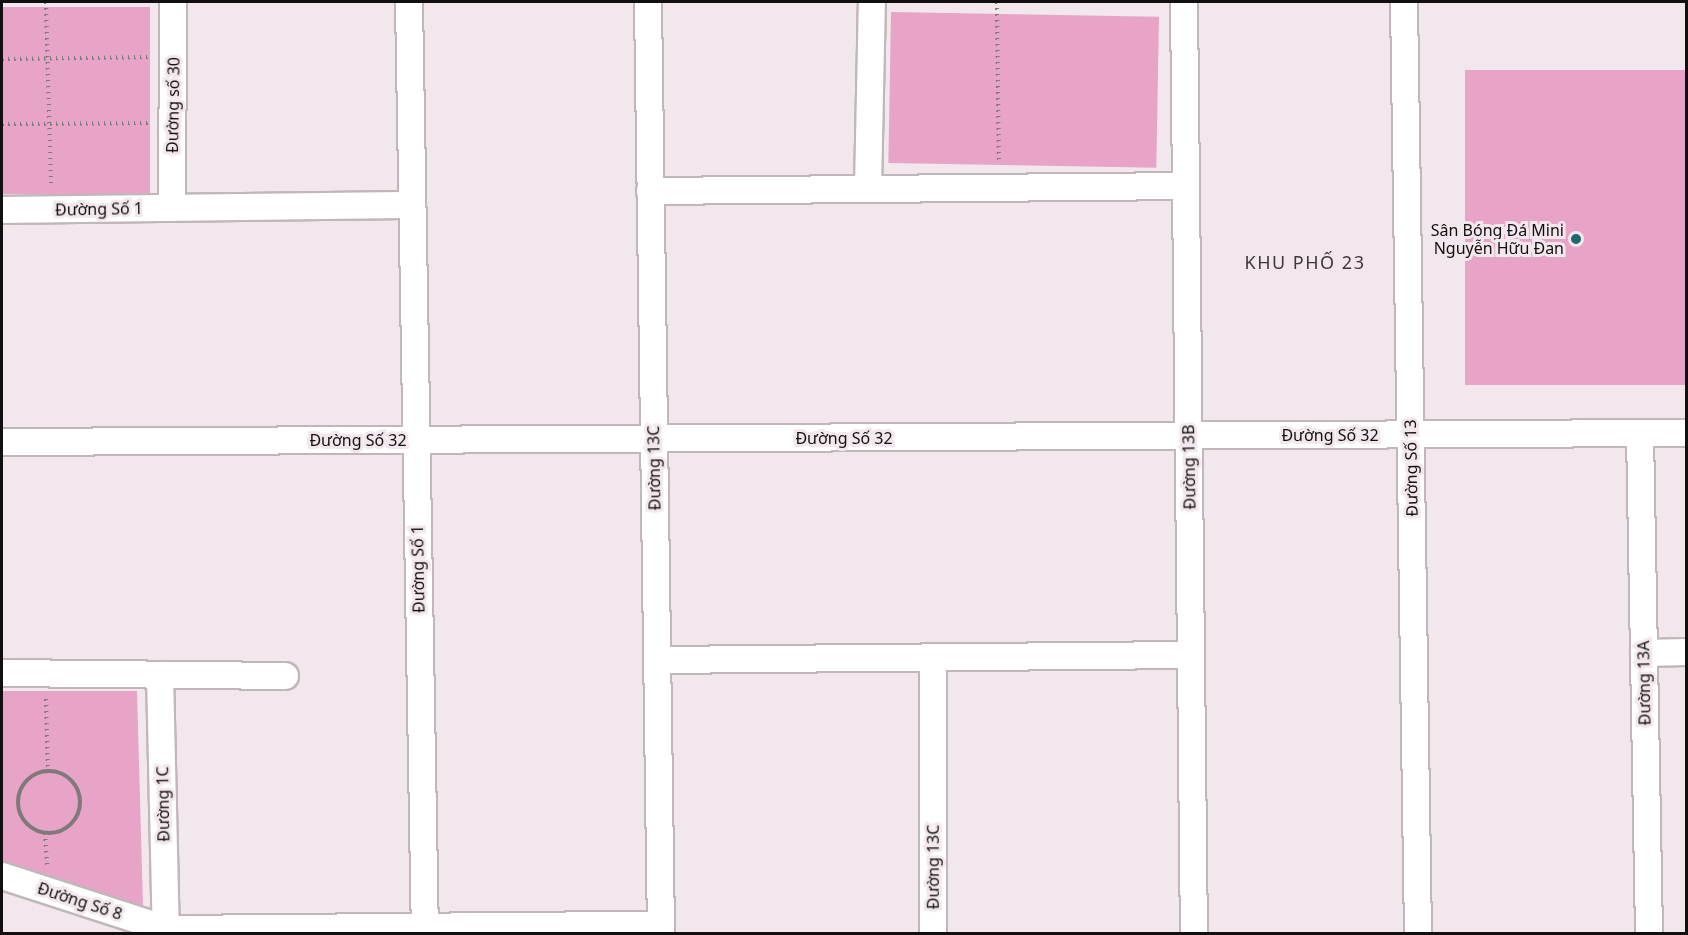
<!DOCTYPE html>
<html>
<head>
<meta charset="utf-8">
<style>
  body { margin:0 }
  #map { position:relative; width:1688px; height:935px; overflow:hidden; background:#f2e7ec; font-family:"Noto Sans",sans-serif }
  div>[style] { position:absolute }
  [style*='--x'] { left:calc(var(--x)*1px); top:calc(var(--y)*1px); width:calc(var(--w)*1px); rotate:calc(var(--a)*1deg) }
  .green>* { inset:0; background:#e7a4c6; transform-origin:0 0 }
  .path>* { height:4px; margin-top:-2px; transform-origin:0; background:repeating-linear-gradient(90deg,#7f797b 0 1.5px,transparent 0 6px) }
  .path>.ring { margin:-2px; padding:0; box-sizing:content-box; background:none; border:4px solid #7f797b; border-radius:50% }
  .roads { filter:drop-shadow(2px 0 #c1b7bb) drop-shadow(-2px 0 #c1b7bb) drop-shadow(0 2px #c1b7bb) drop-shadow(0 -2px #c1b7bb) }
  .minor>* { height:26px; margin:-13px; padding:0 13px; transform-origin:13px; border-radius:13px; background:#fff }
  .dots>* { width:16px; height:16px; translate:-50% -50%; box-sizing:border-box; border:3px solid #f2e7ec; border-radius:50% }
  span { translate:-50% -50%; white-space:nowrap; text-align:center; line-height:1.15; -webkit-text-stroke:6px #f2e7ec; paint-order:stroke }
  .street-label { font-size:16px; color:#120f10 }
  .poi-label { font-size:16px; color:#120f10 }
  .right { translate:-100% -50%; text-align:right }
  .neighbourhood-label { font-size:18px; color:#3f373b; letter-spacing:1.5px }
  .frame { position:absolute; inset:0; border:3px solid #120f10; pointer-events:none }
</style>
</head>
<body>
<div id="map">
  <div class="green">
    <i style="left:150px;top:7px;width:187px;height:148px;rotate:90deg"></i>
    <i style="left:891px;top:12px;width:268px;height:151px;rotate:1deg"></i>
    <i style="left:1686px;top:70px;width:315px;height:221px;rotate:90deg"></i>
    <i style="clip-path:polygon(2px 691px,137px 691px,143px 907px,2px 861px)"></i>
  </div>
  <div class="path">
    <i style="--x:46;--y:2;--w:183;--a:88.4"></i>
    <i style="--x:997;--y:2;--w:161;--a:89.3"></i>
    <i style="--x:2;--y:59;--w:146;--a:-0.8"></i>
    <i style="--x:2;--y:124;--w:146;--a:-0.4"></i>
    <i style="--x:46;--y:699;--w:71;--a:88.4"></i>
    <i class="ring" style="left:18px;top:771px;width:58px;height:58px"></i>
    <i style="--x:45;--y:833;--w:32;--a:86"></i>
  </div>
  <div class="roads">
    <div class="minor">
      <i style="--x:409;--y:2;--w:932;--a:89.02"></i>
      <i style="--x:648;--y:2;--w:932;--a:89.2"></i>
      <i style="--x:1184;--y:2;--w:932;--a:89.39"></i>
      <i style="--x:1404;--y:2;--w:932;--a:89.14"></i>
      <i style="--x:868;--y:188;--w:186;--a:-88.8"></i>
      <i style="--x:650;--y:191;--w:536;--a:-0.53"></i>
      <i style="--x:172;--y:208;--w:206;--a:-89.7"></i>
      <i style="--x:2;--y:210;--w:410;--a:-0.7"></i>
      <i style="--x:1640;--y:433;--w:501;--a:88.97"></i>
      <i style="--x:2;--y:442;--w:1684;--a:-0.31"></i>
      <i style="--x:1644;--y:653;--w:42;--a:-1.4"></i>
      <i style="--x:658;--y:660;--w:533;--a:-0.54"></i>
      <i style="--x:2;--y:673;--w:283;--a:0.6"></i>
      <i style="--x:160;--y:675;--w:259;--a:88.7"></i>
      <i style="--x:2;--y:876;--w:172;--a:17.9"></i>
      <i style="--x:166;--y:929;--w:495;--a:-0.5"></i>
      <i style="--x:933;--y:934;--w:277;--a:-90"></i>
    </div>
  </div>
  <div class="dots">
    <i style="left:1576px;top:239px;background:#1c696b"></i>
  </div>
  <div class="street-label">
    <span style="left:173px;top:105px;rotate:-89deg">Đường số 30</span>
    <span style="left:99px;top:209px;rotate:-1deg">Đường Số 1</span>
    <span style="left:1330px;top:435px">Đường Số 32</span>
    <span style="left:844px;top:438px">Đường Số 32</span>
    <span style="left:358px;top:440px">Đường Số 32</span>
    <span style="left:1189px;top:467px;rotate:-91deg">Đường 13B</span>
    <span style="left:654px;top:468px;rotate:-91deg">Đường 13C</span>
    <span style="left:1411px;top:468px;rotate:-91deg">Đường Số 13</span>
    <span style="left:418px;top:569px;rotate:-91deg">Đường Số 1</span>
    <span style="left:1644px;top:683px;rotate:-91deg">Đường 13A</span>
    <span style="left:163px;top:804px;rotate:-91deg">Đường 1C</span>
    <span style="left:933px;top:867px;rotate:-90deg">Đường 13C</span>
    <span style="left:80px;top:901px;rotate:18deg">Đường Số 8</span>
  </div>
  <div class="poi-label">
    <span class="right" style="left:1564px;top:239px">Sân Bóng Đá Mini<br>Nguyễn Hữu Đan</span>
  </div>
  <div class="neighbourhood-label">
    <span style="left:1305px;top:262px">KHU PHỐ 23</span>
  </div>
  <div class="frame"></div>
</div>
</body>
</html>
